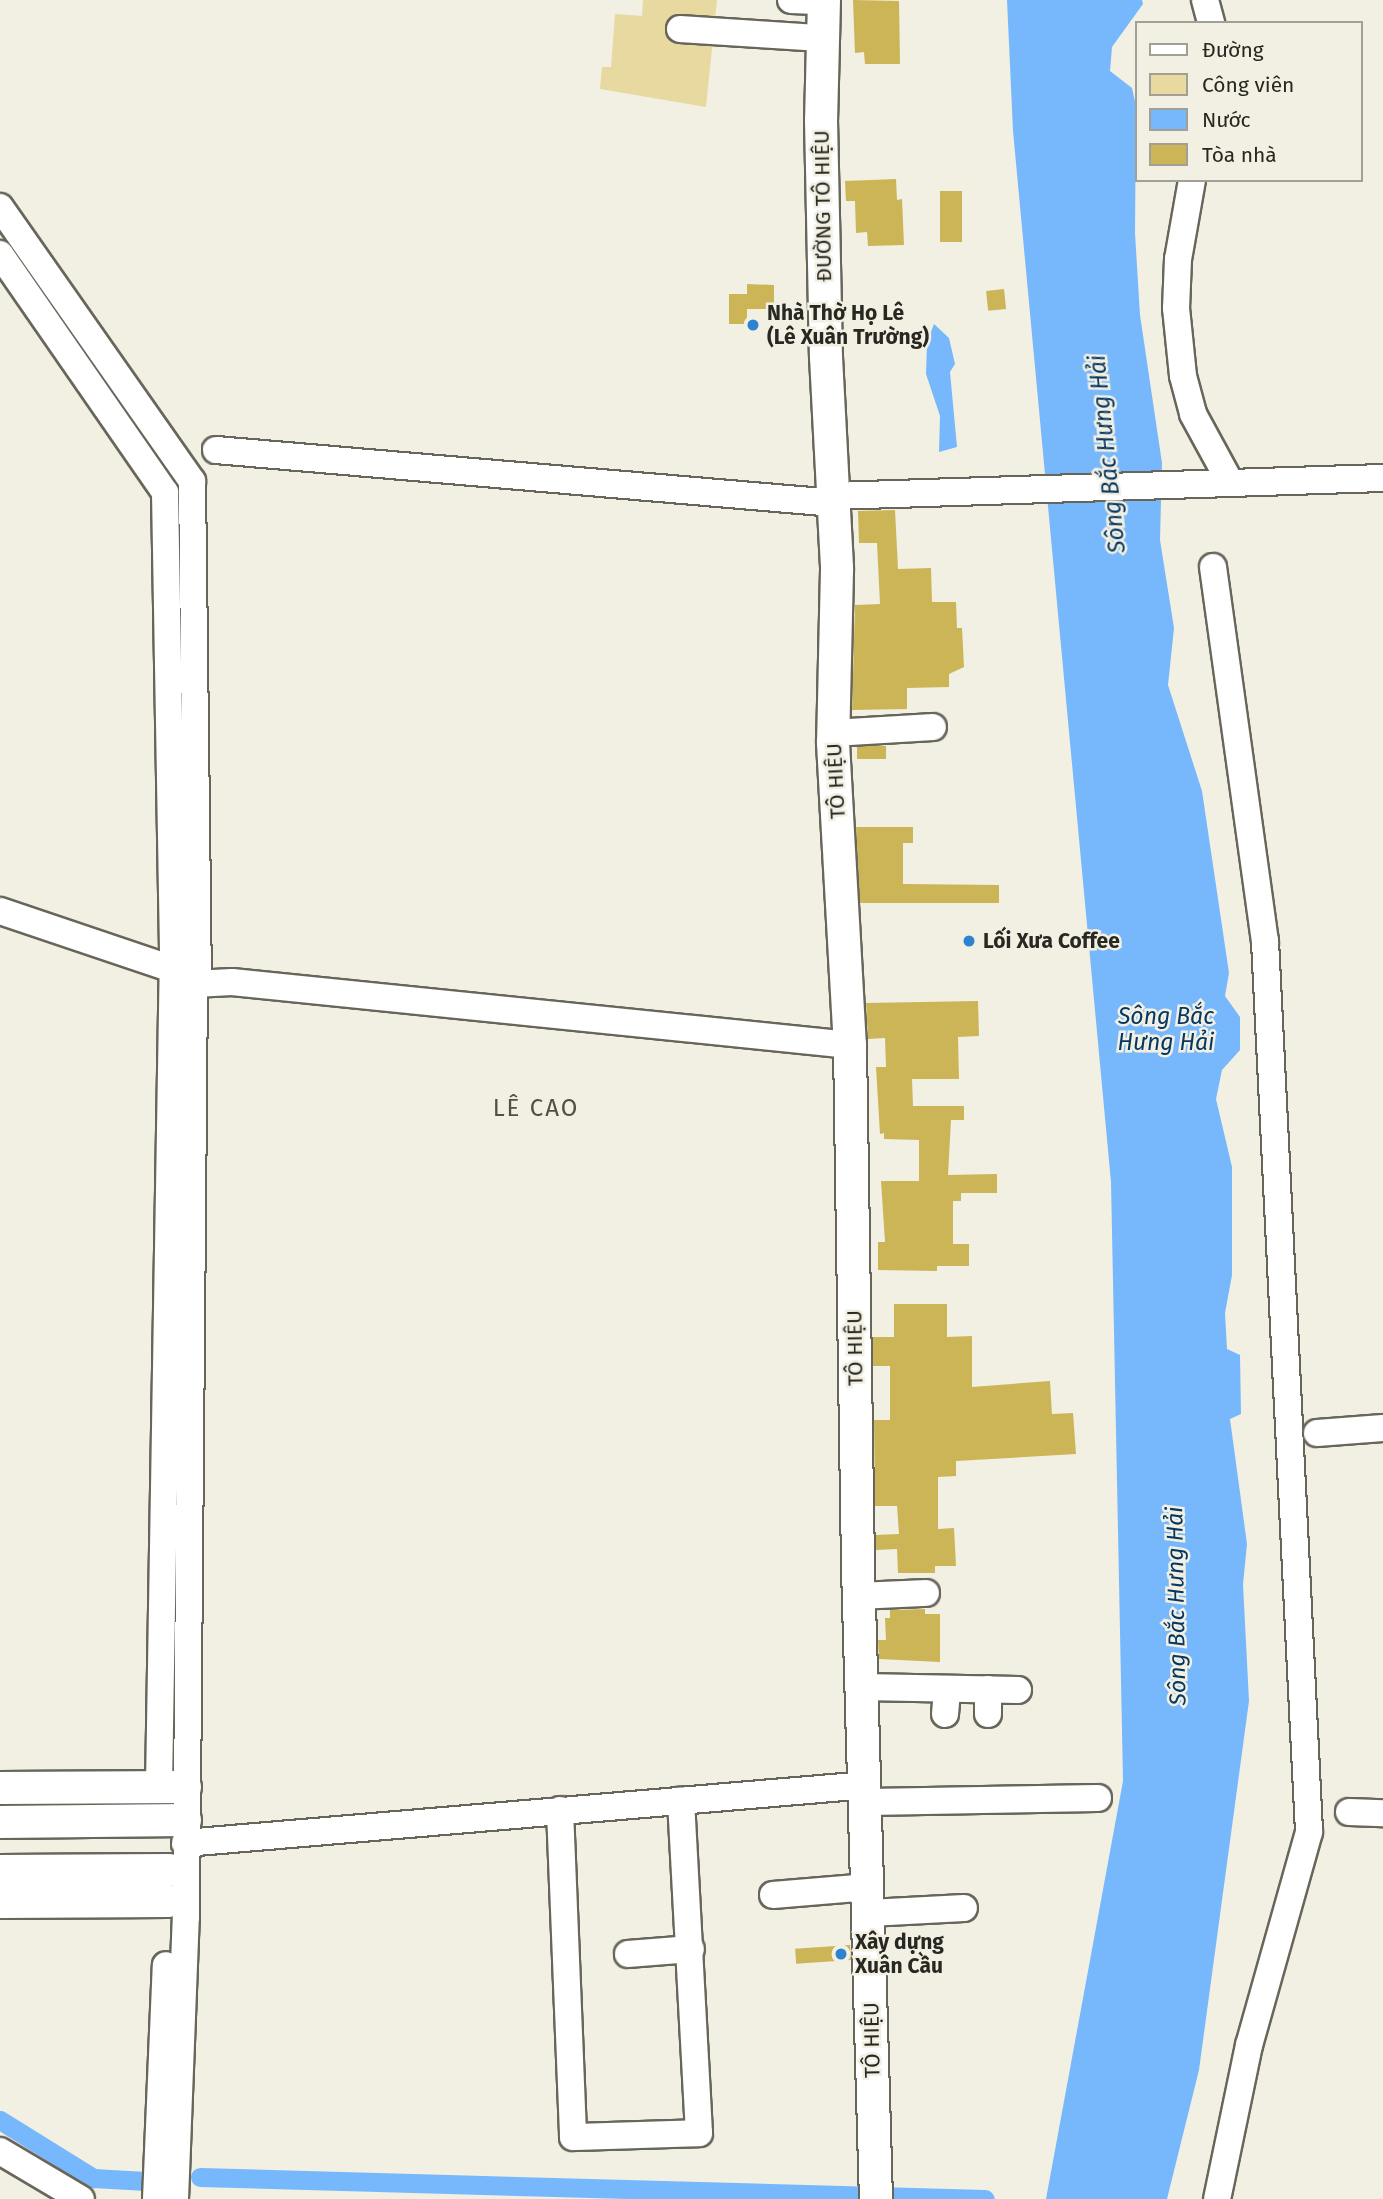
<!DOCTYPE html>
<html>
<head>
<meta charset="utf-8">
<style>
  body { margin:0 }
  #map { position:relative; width:1383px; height:2199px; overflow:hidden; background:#f2efe3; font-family:"Fira Sans",sans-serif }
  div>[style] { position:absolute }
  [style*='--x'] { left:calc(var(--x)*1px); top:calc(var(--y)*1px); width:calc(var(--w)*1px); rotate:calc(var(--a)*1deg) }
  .green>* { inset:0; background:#e7d9a0 }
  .water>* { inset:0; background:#77b8fc }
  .canal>* { height:19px; margin:-9.5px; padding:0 9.5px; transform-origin:9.5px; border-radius:9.5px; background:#77b8fc }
  .building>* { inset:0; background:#ccb556; transform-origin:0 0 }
  .roads { filter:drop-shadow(2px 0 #68665a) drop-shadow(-2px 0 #68665a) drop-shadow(0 2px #68665a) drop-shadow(0 -2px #68665a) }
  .minor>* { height:26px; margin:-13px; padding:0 13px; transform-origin:13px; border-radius:13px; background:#fff }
  .major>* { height:32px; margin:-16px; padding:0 16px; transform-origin:16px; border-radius:16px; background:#fff }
  .dots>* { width:19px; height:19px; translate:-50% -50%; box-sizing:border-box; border:4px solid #f2efe3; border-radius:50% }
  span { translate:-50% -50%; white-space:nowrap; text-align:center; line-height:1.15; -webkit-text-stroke:5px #f2efe3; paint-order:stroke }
  .street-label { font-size:21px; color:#282722 }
  .poi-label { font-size:21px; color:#282722; font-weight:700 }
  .left { translate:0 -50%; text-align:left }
  .water-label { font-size:23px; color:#063761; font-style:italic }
  .quarter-label { font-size:24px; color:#525045; letter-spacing:2px }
  .legend { position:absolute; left:1135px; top:21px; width:228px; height:161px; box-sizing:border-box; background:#f2efe3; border:2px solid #a19f96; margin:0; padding:9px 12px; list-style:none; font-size:21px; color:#282722 }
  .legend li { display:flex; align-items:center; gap:14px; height:35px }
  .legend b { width:35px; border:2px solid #a19f96 }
</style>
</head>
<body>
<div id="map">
  <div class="green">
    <i style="clip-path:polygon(643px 0,717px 0,706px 107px,600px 89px,602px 67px,611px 67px,615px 14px,642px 16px)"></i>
  </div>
  <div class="water">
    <i style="clip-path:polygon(1007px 0,1142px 0,1143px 4px,1112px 47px,1110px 71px,1132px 88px,1136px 106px,1135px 233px,1140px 315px,1162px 463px,1160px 540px,1174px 628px,1168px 685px,1202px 791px,1229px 973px,1225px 996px,1240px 1017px,1240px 1050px,1222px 1070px,1216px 1099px,1232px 1167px,1232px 1275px,1225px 1313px,1227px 1349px,1240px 1355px,1241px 1414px,1230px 1419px,1247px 1544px,1243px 1584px,1249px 1701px,1199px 2070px,1167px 2199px,1046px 2199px,1123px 1781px,1111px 1182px,1013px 131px)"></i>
    <i style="clip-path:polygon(934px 324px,949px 338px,955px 364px,950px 372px,957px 447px,939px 452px,940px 416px,926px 374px,927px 343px)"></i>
  </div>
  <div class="canal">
    <i style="--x:0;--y:2120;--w:110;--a:31.9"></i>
    <i style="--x:93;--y:2178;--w:53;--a:3.2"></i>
    <i style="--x:200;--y:2177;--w:785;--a:1.61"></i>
  </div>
  <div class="building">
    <i style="clip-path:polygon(853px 0,899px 1px,900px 64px,865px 64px,864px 52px,855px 53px)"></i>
    <i style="clip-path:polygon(896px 179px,897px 200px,902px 199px,904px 245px,868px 246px,867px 232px,856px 233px,855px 201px,846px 201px,845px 181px)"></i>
    <i style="left:940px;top:191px;width:22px;height:51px"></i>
    <i style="clip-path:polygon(747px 284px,774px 285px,774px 309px,747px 309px,747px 324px,729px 324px,729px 294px,747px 294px)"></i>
    <i style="left:1004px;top:289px;width:20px;height:18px;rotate:84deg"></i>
    <i style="clip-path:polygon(895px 510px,898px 569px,931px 568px,932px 602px,956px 602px,957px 628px,962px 628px,964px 667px,949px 674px,949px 687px,907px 688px,907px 709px,852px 710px,855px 605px,880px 604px,877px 543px,859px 543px,858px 511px)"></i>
    <i style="left:886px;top:746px;width:13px;height:29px;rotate:90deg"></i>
    <i style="clip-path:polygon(856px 827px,913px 827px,913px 843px,903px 843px,903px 884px,999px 885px,999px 903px,860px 903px)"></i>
    <i style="clip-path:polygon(978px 1001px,979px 1036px,958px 1037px,959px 1079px,912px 1079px,913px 1106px,964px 1106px,964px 1120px,951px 1120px,948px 1175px,997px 1174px,997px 1193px,961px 1193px,961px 1201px,953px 1201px,953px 1244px,969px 1244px,969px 1266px,937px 1266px,937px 1271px,878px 1270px,878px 1242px,885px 1242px,881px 1181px,919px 1181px,919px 1140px,884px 1139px,884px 1133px,880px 1134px,876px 1067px,886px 1067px,885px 1038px,868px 1039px,866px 1003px)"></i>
    <i style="clip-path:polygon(894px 1304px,947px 1304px,947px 1337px,972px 1336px,972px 1387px,1050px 1381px,1052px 1414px,1073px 1413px,1076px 1454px,956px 1461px,956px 1476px,938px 1477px,938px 1529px,954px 1528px,956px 1566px,935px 1566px,935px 1573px,898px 1573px,897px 1549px,876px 1550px,876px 1535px,899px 1534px,897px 1506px,875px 1506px,874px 1420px,890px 1420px,890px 1366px,873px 1366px,873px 1337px,894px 1337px)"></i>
    <i style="clip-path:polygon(925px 1609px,925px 1614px,940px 1614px,940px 1662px,879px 1659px,878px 1640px,886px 1640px,885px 1618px,890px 1618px,890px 1610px)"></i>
    <i style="left:850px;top:1945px;width:15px;height:55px;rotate:86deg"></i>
  </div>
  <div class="roads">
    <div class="minor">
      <i style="--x:791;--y:0;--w:33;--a:2"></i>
      <i style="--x:1205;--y:0;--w:24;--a:75"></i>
      <i style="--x:680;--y:29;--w:141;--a:3.7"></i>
      <i style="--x:1192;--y:180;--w:80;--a:100"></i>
      <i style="--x:1178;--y:259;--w:49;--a:92.3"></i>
      <i style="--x:1176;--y:308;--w:68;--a:84.1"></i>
      <i style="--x:1183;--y:376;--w:39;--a:75"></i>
      <i style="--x:1193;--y:414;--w:75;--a:61.4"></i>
      <i style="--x:0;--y:207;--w:335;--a:55"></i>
      <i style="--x:192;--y:481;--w:502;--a:89.32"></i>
      <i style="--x:0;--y:254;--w:290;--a:55.3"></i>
      <i style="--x:165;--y:492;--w:459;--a:89"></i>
      <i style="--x:173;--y:951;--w:836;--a:90.96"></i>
      <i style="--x:216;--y:450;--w:620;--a:4.9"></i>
      <i style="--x:834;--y:496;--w:549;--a:-1.88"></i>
      <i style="--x:1213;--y:567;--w:378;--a:82.1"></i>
      <i style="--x:1265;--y:941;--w:892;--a:87.17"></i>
      <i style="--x:1309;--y:1832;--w:221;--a:105.7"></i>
      <i style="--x:1249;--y:2045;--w:157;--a:101.7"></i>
      <i style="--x:833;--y:733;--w:100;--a:-3.4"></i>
      <i style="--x:0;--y:911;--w:182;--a:18.6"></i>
      <i style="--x:1317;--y:1433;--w:66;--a:-4.3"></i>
      <i style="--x:859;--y:1596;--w:67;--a:-2.6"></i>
      <i style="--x:863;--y:1687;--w:155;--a:1.1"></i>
      <i style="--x:945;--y:1714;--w:25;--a:-85"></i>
      <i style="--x:988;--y:1714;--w:25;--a:-90"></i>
      <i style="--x:867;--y:1802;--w:231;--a:-1"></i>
      <i style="--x:560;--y:1810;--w:327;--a:87.7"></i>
      <i style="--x:573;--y:2137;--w:126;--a:-1.8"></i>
      <i style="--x:699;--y:2133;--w:333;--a:-93.1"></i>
      <i style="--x:1349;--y:1812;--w:34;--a:2"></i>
      <i style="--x:185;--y:1843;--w:684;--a:-4.86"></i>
      <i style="--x:773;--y:1895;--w:96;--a:-4.8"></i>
      <i style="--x:869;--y:1913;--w:95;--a:-3"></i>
      <i style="--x:628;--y:1954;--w:63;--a:-4.5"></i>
      <i style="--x:0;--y:2151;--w:94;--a:30.7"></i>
      <i style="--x:156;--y:2199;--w:234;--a:-87.6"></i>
      <i style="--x:175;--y:2199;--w:282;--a:-87.8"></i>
      <i style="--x:186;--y:1917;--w:933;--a:-89.51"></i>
      <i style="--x:194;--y:984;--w:38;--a:-3"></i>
      <i style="--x:232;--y:982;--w:621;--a:5.82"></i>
    </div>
    <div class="major">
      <i style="--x:824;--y:0;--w:120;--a:91.4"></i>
      <i style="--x:821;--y:120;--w:237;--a:88.8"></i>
      <i style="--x:826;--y:357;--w:213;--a:87"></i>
      <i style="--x:837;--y:570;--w:173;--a:91.3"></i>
      <i style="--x:833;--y:743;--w:302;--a:86.8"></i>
      <i style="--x:850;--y:1045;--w:523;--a:89.12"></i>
      <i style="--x:858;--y:1568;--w:631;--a:88.37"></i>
      <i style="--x:0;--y:1788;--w:185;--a:-0.3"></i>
      <i style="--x:0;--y:1822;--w:185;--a:-0.6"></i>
      <i style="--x:0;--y:1871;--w:169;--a:-0.3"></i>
      <i style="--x:0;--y:1902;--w:168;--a:-0.3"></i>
    </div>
  </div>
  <div class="dots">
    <i style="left:753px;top:325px;background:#2e83d1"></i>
    <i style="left:969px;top:941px;background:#2e83d1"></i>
    <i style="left:841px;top:1954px;background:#2e83d1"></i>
  </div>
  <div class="street-label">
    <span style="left:823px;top:206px;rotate:-91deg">ĐƯỜNG TÔ HIỆU</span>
    <span style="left:836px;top:781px;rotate:-93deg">TÔ HIỆU</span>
    <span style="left:855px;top:1348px;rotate:-91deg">TÔ HIỆU</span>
    <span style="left:872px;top:2040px;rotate:-91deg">TÔ HIỆU</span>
  </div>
  <div class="poi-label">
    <span class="left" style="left:767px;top:325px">Nhà Thờ Họ Lê<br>(Lê Xuân Trường)</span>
    <span class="left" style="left:983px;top:941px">Lối Xưa Coffee</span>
    <span class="left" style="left:855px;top:1954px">Xây dựng<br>Xuân Cầu</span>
  </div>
  <div class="water-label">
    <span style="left:1107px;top:454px;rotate:-96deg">Sông Bắc Hưng Hải</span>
    <span style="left:1166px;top:1029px">Sông Bắc<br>Hưng Hải</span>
    <span style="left:1176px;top:1606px;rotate:-91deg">Sông Bắc Hưng Hải</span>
  </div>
  <div class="quarter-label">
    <span style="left:536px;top:1109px">LÊ CAO</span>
  </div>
  <ul class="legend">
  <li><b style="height:9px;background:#fff"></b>Đường</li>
  <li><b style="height:19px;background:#e7d9a0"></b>Công viên</li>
  <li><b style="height:19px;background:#77b8fc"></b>Nước</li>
  <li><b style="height:19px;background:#ccb556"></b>Tòa nhà</li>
  </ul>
</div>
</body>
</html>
